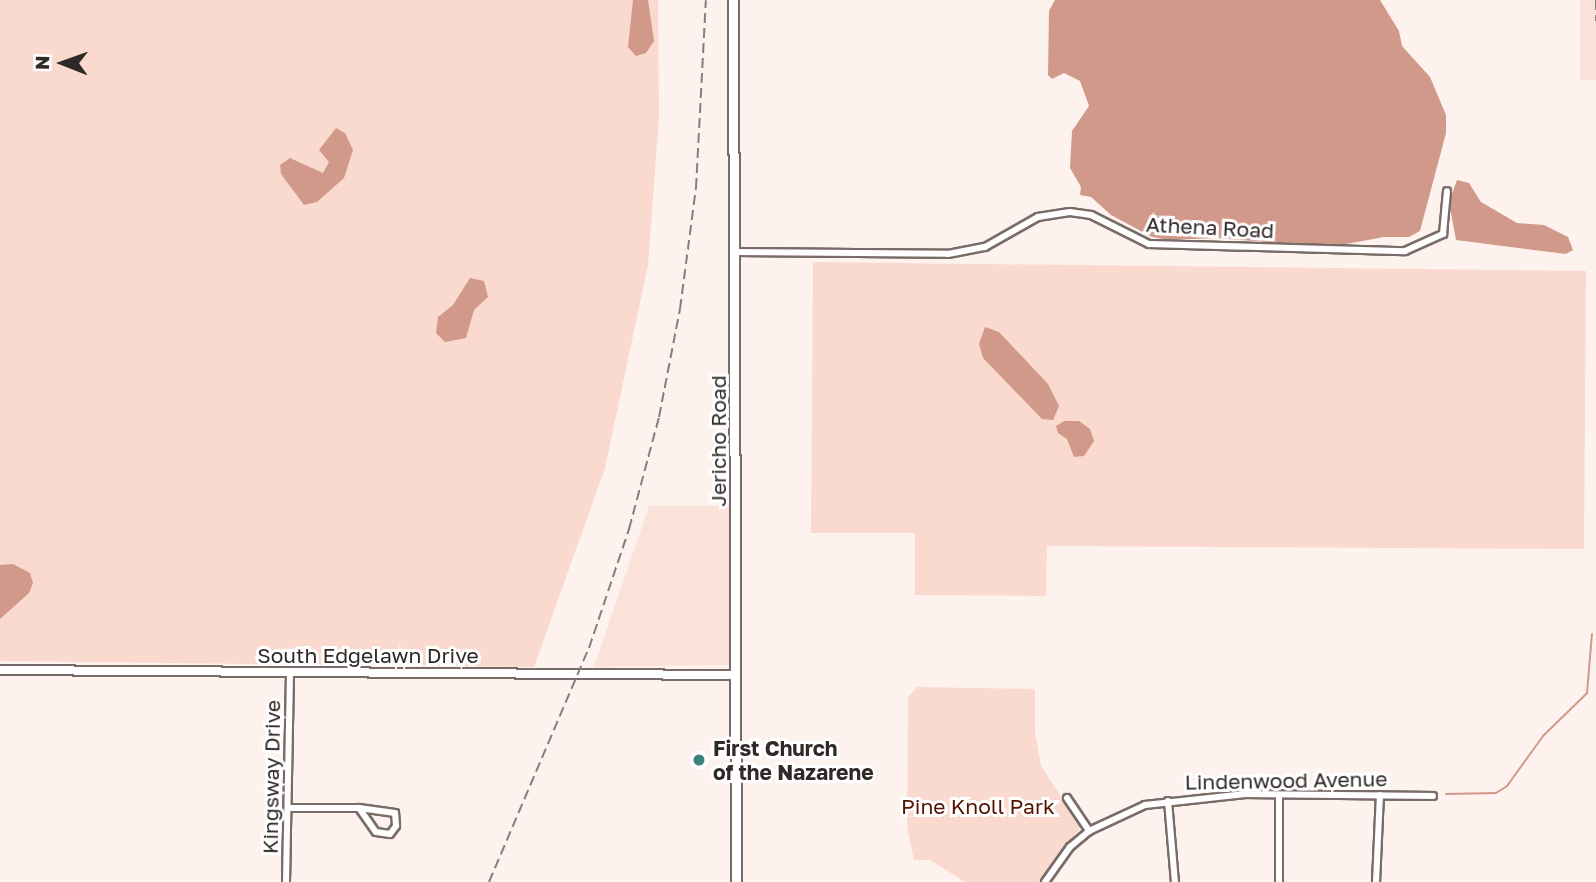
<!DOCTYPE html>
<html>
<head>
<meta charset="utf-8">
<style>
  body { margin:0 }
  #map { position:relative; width:1596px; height:882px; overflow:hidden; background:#fef2ee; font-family:"Golos Text",sans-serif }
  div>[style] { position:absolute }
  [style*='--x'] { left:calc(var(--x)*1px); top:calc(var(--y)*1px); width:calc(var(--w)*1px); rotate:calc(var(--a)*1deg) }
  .built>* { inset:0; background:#fae2db; transform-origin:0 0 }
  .green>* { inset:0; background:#fad9cf }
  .water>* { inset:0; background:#d19989 }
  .stream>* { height:2px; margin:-1px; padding:0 1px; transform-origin:1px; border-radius:1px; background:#d19989 }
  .roads { filter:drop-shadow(2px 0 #796c68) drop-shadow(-2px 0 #796c68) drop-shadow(0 2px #796c68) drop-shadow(0 -2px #796c68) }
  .minor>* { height:6px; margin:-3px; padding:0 3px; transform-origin:3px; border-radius:3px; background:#fff }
  .tertiary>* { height:8px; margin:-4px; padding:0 4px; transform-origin:4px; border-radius:4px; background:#fff }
  .secondary>* { height:9px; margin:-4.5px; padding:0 4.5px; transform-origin:4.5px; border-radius:4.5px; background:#fff }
  .rail>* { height:2px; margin-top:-1px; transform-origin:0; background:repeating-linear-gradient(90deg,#867e7b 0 10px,transparent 0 15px) }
  .dots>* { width:19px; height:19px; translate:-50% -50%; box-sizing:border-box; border:4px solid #fff; border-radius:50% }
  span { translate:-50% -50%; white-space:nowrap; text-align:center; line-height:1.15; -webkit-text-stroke:6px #fff; paint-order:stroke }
  .street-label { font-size:21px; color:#2f2927 }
  .poi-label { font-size:21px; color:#2f2927; font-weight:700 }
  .left { translate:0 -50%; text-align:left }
  .park-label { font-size:21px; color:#541200 }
  .north { position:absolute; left:28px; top:28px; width:70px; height:70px; -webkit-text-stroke:5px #fff; paint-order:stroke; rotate:271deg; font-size:19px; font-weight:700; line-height:28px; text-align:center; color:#2f2927 }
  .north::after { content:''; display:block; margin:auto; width:24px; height:32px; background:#2f2927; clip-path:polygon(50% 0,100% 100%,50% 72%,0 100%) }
</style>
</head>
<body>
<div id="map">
  <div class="built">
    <i style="left:1580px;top:0;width:16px;height:80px"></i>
    <i style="clip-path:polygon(649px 506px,731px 506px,729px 665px,594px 667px)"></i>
  </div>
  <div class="green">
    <i style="clip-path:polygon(0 0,658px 0,659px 117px,648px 265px,605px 468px,534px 667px,0 661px)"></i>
    <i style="clip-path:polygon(813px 262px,1586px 271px,1584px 549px,1047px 546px,1046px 596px,915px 595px,915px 533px,811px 533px)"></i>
    <i style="clip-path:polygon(917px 687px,1035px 689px,1035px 732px,1041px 766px,1081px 827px,1039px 882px,965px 882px,930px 860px,914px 860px,907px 827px,908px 697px)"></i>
  </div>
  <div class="water">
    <i style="clip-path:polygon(633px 0,648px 0,654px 41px,646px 53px,636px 56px,628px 47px)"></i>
    <i style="clip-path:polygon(1055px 0,1380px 0,1399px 31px,1402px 46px,1430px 77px,1446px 115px,1446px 133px,1420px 231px,1409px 237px,1384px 237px,1330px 247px,1216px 238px,1169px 240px,1152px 237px,1111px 215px,1091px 197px,1080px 195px,1081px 187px,1070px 168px,1072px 131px,1089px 106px,1080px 81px,1064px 73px,1052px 79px,1048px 75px,1049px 11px)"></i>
    <i style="clip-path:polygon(336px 128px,345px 133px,353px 150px,344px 178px,317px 202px,304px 205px,281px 174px,280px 165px,290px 158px,323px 173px,329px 162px,319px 150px)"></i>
    <i style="clip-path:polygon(1457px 180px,1469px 183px,1481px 202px,1517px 223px,1544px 225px,1568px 237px,1573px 250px,1566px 254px,1456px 240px,1449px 202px)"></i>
    <i style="clip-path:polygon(470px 278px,484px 281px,488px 297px,474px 310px,466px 338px,445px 342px,436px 333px,438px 317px,453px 305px)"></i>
    <i style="clip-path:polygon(985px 327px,999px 332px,1048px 384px,1059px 406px,1053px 420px,1042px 419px,983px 358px,979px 344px)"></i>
    <i style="clip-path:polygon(1064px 421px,1079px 421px,1090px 429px,1094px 441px,1084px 456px,1074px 457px,1067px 439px,1058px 433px,1056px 426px)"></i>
    <i style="clip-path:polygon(13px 564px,30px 573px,33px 583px,29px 593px,0 619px,0 565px)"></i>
  </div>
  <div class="stream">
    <i style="--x:1446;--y:794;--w:50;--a:-1.1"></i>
    <i style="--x:1496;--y:793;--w:13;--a:-32"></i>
    <i style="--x:1507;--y:786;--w:62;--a:-54.2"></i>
    <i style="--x:1543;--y:736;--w:62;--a:-44.3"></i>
    <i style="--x:1587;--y:693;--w:59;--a:-85.2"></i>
  </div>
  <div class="roads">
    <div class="minor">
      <i style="--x:735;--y:252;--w:213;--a:0.5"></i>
      <i style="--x:948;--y:254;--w:38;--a:-11"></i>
      <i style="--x:985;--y:247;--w:61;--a:-29.5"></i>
      <i style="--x:1038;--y:217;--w:32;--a:-9"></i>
      <i style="--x:1070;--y:212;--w:21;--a:8"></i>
      <i style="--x:1091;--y:215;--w:65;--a:26.6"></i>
      <i style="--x:1149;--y:244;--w:256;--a:1.6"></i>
      <i style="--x:1405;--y:251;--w:42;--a:-24.1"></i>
      <i style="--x:1443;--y:234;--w:43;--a:-84.7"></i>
      <i style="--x:1279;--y:795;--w:87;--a:90"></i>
      <i style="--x:1067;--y:798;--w:40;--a:56"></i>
      <i style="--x:1168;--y:801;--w:81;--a:85.1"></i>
      <i style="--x:288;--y:808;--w:71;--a:0"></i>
      <i style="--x:359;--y:808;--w:29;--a:55"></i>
      <i style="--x:376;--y:832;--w:14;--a:8"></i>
      <i style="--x:390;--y:834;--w:10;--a:-53"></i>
      <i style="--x:396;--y:826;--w:13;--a:-94"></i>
      <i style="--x:395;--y:813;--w:36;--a:-172"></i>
      <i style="--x:286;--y:882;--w:210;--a:-88.9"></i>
      <i style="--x:1045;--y:882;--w:43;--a:-54.5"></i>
      <i style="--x:1070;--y:847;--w:25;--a:-40"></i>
      <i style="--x:1089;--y:831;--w:62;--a:-24.9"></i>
      <i style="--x:1145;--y:805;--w:101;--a:-6.3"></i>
      <i style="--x:1245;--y:794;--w:188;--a:0.6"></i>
      <i style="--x:1376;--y:882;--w:87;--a:-87.4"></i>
    </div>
    <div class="tertiary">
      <i style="--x:0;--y:670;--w:735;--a:0.39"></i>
    </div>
    <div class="secondary">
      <i style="--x:733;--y:0;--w:882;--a:89.81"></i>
    </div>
  </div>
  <div class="rail">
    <i style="--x:1596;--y:0;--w:21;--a:90"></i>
    <i style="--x:489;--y:882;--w:254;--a:-66.9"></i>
    <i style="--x:589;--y:648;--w:126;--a:-71.4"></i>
    <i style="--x:629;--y:529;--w:116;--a:-75"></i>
    <i style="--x:659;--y:417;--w:110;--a:-79"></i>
    <i style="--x:680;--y:309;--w:122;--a:-82.5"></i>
    <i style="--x:696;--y:188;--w:188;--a:-87"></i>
  </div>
  <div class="dots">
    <i style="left:699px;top:760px;background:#3c837c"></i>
  </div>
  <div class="street-label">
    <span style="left:1210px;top:227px;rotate:3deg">Athena Road</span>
    <span style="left:718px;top:441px;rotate:-90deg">Jericho Road</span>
    <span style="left:368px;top:655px">South Edgelawn Drive</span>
    <span style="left:271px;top:777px;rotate:-89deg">Kingsway Drive</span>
    <span style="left:1286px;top:780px;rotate:-1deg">Lindenwood Avenue</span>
  </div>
  <div class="poi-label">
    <span class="left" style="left:713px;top:760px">First Church<br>of the Nazarene</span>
  </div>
  <div class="park-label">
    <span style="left:978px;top:806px">Pine Knoll Park</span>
  </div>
  <div class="north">N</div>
</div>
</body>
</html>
